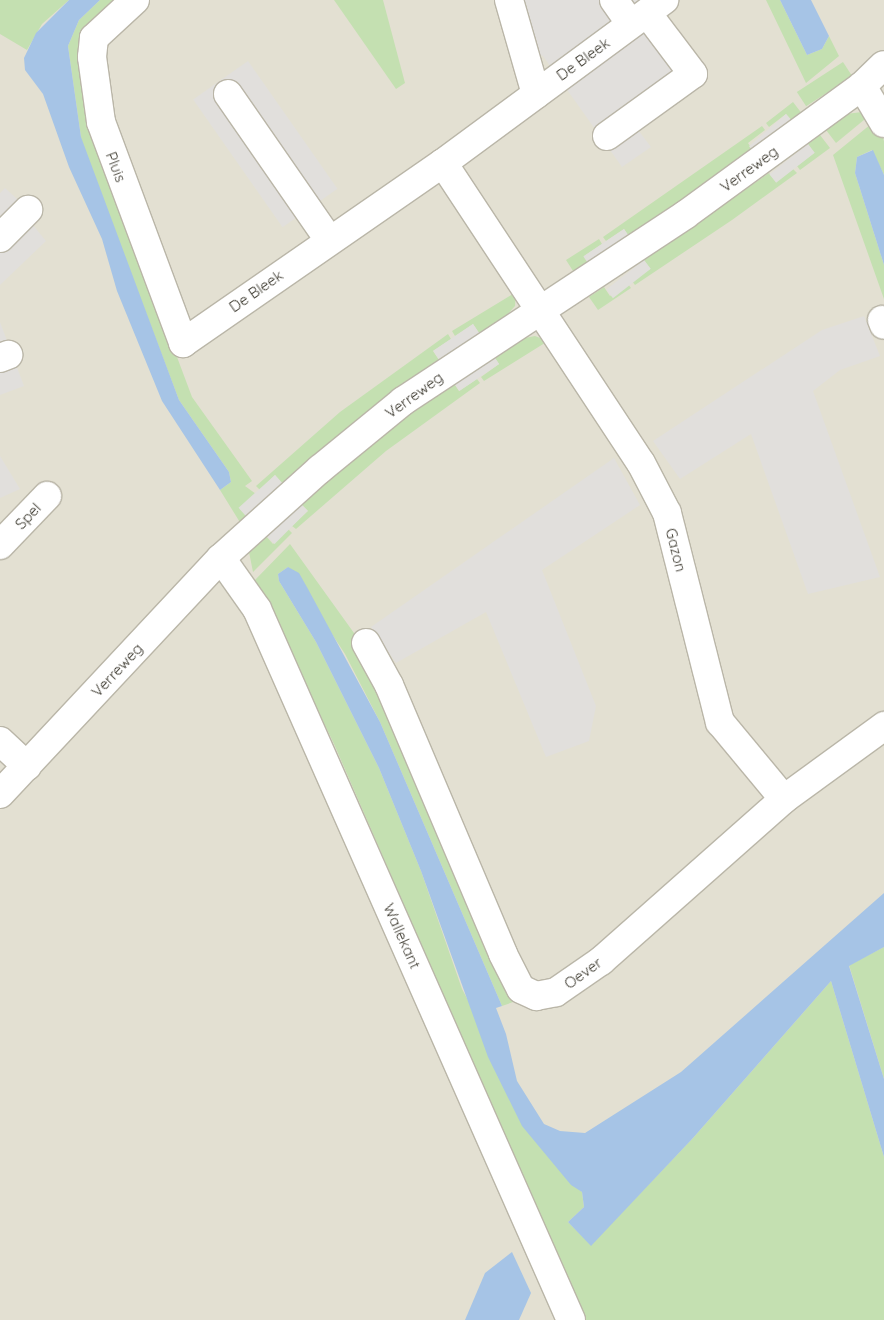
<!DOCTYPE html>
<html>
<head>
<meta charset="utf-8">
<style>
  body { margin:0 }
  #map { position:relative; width:884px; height:1320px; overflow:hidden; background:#efede4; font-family:Quicksand,sans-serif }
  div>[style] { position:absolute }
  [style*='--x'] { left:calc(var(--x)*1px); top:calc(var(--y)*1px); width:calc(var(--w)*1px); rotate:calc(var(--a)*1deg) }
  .residential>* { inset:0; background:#e3e0d2 }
  .green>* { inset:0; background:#c4e0b1; transform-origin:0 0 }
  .parking>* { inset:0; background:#e1dfdc; transform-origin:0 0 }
  .water>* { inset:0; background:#a6c4e6 }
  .roads { filter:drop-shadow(1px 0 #bab6a8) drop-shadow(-1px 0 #bab6a8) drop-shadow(0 1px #bab6a8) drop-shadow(0 -1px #bab6a8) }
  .minor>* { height:28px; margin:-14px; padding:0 14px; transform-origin:14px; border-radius:14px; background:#fff }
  span { translate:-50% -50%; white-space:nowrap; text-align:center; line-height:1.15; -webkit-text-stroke:4.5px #fff; paint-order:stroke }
  .street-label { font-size:15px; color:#413e34 }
</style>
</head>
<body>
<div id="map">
  <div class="residential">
    <i style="clip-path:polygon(19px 0,884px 0,884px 1320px,0 1320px,0 17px)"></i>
  </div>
  <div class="green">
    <i style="clip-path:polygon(0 0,69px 0,42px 24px,27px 50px,0 34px)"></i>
    <i style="clip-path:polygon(100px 0,120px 0,93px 23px,93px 133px,192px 397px,252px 481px,245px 486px,256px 494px,240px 509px,247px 517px,241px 524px,220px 490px,231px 482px,229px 472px,179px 400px,82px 144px,68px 46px,79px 20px)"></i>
    <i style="clip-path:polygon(334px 0,383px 0,405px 83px,396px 89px)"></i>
    <i style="clip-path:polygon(766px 0,780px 0,807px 55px,822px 49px,829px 36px,839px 56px,806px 83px)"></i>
    <i style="left:843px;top:62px;width:17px;height:55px;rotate:57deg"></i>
    <i style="clip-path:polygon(793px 102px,803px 115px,793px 122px,786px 114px,769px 127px,766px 123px)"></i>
    <i style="clip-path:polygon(862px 112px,870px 115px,836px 143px,826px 130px,846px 114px)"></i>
    <i style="clip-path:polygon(876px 120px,884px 141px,884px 175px,872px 150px,857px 157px,855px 173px,884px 265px,884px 299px,833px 155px)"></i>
    <i style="clip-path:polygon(762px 126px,765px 130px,748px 143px,754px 152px,630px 238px,624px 229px,606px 241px,603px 237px)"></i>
    <i style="clip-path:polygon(820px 135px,830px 148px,800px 170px,797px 166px,814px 153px,808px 144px)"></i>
    <i style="clip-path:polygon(793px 169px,797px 173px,732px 220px,635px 285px,632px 281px,650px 269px,644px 260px,769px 173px,776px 182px)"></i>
    <i style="clip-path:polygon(599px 239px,602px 244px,584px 256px,590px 265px,575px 274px,566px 260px)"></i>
    <i style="clip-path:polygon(628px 284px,631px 288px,598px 310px,589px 297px,604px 287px,610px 296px)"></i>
    <i style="clip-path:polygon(516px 292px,515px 306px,504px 318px,479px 333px,473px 324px,455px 336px,452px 331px)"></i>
    <i style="clip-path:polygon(448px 334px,451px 339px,433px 351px,439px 360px,368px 411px,282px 483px,275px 475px,260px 490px,256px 486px,340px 412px)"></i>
    <i style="clip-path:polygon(535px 336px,548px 341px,484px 381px,481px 377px,499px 364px,493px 355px,520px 339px)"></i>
    <i style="clip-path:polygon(477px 379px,480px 383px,386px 451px,296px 529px,292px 526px,308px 511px,300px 503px,417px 407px,453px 382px,459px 391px)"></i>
    <i style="clip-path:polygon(288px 529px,292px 533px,253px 572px,249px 552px,266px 536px,273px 544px)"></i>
    <i style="clip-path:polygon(290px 544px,354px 633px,516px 1001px,502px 1006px,380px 722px,345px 654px,288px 567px,278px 574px,279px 581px,316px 642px,379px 768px,421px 871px,462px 989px,561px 1172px,582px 1192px,584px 1207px,568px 1222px,591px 1245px,693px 1138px,831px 981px,884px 1157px,884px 1320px,584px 1320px,334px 744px,255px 580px)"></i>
    <i style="clip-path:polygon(884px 947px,884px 1079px,849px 965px)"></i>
  </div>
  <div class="parking">
    <i style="clip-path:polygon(517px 0,647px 0,677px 68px,623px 110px,651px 147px,622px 167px,543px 56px,531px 51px)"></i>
    <i style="left:248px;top:61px;width:156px;height:67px;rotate:55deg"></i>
    <i style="left:786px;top:114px;width:11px;height:49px;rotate:49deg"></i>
    <i style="left:808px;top:144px;width:11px;height:49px;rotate:52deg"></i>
    <i style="clip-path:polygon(5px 188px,38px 218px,32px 224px,46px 241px,0 285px,0 193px)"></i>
    <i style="left:624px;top:229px;width:11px;height:49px;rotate:56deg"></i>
    <i style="left:644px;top:260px;width:11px;height:48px;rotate:52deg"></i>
    <i style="clip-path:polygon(864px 316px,880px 356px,840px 370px,813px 391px,880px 577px,808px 594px,751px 434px,680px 479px,653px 441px,822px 330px)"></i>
    <i style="clip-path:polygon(0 322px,24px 386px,0 395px)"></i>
    <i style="left:473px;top:324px;width:11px;height:48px;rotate:56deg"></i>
    <i style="left:493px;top:355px;width:11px;height:48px;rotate:56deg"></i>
    <i style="clip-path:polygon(0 456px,20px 489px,0 498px)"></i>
    <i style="clip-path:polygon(614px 458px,640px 505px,542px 570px,596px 706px,589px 741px,546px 757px,486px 612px,396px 663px,371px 627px)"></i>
    <i style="left:275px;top:475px;width:12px;height:49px;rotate:48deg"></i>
    <i style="left:300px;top:503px;width:11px;height:47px;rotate:45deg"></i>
  </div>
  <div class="water">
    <i style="clip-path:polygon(69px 0,100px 0,79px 20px,68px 46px,81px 137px,179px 400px,229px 472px,231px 482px,220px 490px,162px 401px,117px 291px,102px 239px,69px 167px,43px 94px,25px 70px,24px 58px,36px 33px)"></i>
    <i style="clip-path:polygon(780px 0,811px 0,829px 36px,822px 49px,807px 55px)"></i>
    <i style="clip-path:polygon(873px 150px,884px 175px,884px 265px,855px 173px,857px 157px)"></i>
    <i style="clip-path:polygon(288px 567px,299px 573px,308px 589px,380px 722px,502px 1006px,496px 1008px,506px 1034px,517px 1081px,544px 1124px,560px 1131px,585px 1133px,681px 1072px,884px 893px,884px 947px,849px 966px,884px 1079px,884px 1157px,831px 981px,693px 1138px,591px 1246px,568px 1222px,584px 1207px,582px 1192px,571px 1185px,522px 1126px,488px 1057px,421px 871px,379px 768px,316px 642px,279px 581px,278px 574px)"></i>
    <i style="clip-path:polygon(512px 1252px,531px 1293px,519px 1320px,465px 1320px,485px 1273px)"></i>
  </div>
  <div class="roads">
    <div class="minor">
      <i style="--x:135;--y:0;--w:56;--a:137.2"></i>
      <i style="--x:94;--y:38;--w:19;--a:96"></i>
      <i style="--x:92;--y:57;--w:66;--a:82.1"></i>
      <i style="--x:101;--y:122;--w:236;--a:69.6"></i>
      <i style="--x:183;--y:343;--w:316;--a:-34.7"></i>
      <i style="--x:443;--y:163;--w:275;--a:-36.4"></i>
      <i style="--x:509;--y:0;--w:98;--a:74"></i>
      <i style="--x:614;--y:0;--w:29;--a:55"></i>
      <i style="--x:862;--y:86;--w:43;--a:59.3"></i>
      <i style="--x:228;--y:94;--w:178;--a:55.3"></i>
      <i style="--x:607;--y:136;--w:106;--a:-35.8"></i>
      <i style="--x:693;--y:74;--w:76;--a:-127"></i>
      <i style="--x:443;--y:163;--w:359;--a:56.6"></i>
      <i style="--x:641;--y:463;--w:56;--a:62.5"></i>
      <i style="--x:667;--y:513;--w:216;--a:75.8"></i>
      <i style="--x:720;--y:722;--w:100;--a:50.3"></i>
      <i style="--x:0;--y:238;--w:40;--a:-45"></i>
      <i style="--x:882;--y:320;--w:5;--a:68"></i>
      <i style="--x:0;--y:358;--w:9;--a:-21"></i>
      <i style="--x:0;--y:545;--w:68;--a:-46.2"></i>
      <i style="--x:221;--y:558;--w:62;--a:54.8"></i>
      <i style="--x:257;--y:609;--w:777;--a:66.17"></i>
      <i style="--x:366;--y:643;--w:48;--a:61.3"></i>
      <i style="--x:389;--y:685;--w:292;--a:67"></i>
      <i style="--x:503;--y:954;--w:39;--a:63"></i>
      <i style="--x:521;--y:989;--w:17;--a:25"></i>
      <i style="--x:536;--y:996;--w:20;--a:-11"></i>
      <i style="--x:556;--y:992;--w:55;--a:-34.6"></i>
      <i style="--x:601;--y:961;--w:244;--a:-41.5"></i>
      <i style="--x:784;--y:799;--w:124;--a:-36.1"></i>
      <i style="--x:0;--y:741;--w:37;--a:43"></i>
      <i style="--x:0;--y:794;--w:323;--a:-46.9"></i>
      <i style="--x:221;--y:558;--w:133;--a:-42"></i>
      <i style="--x:320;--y:469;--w:107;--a:-39.3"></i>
      <i style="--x:403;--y:401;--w:338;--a:-33.4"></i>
      <i style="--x:685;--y:215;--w:219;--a:-36.1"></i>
      <i style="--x:862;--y:86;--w:30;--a:-44"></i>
    </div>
  </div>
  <div class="street-label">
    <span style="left:583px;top:59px;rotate:-36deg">De Bleek</span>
    <span style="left:116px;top:167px;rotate:69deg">Pluis</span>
    <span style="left:749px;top:169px;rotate:-36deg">Verreweg</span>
    <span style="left:256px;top:291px;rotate:-35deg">De Bleek</span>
    <span style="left:414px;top:395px;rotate:-36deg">Verreweg</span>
    <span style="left:28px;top:516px;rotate:-47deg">Spel</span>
    <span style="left:676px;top:550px;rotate:76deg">Gazon</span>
    <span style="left:117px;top:670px;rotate:-47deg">Verreweg</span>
    <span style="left:402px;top:936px;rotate:66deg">Wallekant</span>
    <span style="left:583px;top:973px;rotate:-36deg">Oever</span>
  </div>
</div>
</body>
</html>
